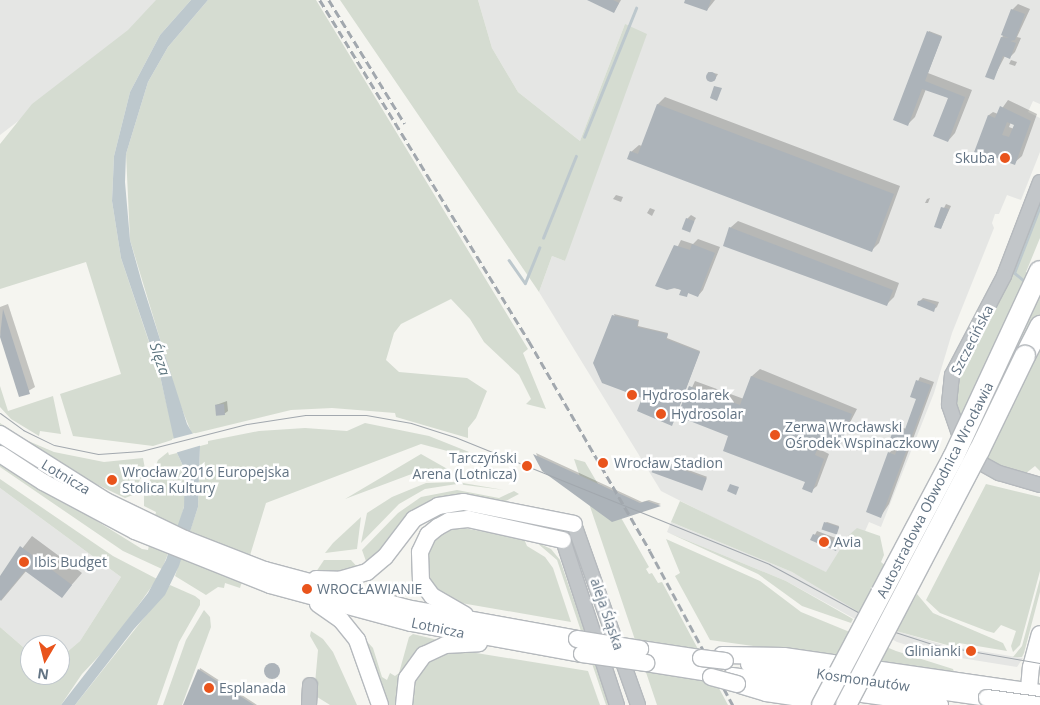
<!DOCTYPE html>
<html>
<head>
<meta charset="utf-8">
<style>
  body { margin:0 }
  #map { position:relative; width:1040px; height:705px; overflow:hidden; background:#f5f5f0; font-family:"Open Sans",sans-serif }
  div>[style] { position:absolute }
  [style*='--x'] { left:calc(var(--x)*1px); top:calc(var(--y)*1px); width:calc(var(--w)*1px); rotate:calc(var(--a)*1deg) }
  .built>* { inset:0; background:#e5e6e4 }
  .green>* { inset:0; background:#d5dcd1 }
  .water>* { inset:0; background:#bdc8cd }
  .pier>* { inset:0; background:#f5f5f0 }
  .shadow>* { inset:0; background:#0003; transform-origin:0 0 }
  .stream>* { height:2.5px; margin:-1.25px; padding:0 1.25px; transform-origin:1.25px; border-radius:1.25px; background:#bdc8cd }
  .building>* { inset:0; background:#acb3b9; transform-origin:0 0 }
  .round { border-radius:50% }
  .roads { filter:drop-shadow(1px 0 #b5b9bd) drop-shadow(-1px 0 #b5b9bd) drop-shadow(0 1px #b5b9bd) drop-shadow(0 -1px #b5b9bd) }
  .minor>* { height:14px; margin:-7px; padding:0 7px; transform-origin:7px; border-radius:7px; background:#c2c6c9 }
  .major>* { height:16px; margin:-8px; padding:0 8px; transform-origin:8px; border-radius:8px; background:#fff }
  .highway>* { height:20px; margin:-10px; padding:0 10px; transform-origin:10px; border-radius:10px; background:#fff }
  .tram>* { height:1px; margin:-0.5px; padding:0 0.5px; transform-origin:0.5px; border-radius:0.5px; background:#a2a8ae }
  .rail>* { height:2.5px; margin-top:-1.25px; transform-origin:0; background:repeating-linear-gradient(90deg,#a2a8ae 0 8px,transparent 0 12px) }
  .bridges { filter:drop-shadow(1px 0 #b5b9bd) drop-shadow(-1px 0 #b5b9bd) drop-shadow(0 1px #b5b9bd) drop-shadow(0 -1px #b5b9bd) }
  .major-bridge>* { height:16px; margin:-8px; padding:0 8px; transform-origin:8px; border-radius:8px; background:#fff }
  .highway-bridge>* { height:20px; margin:-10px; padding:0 10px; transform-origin:10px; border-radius:10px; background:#fff }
  .dots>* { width:14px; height:14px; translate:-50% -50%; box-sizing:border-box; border:2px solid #fff; border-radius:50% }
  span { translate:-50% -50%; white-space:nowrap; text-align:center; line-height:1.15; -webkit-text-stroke:5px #fff; paint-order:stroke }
  .poi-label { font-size:14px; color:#627383 }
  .right { translate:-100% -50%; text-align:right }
  .left { translate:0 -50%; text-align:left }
  .street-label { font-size:14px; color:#627383 }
  .water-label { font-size:15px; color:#5e7680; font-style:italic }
  .north { position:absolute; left:20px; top:635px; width:50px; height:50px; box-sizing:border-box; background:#fff; border:1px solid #c0c7cd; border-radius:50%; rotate:188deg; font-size:14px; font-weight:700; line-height:20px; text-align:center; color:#627383 }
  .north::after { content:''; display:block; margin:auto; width:18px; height:22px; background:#e9541c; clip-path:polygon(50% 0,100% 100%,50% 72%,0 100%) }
</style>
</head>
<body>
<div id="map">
  <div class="built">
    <i style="clip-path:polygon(0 0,163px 0,132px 34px,0 135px)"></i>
    <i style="clip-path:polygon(478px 0,1040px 0,1040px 104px,1033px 101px,1028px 112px,1040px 118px,1040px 152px,1021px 200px,1007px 195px,999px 214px,995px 214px,992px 223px,994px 228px,952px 333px,934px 393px,881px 527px,869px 522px,844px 580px,789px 556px,661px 491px,539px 292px,552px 256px,565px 261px,625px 24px,580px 141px,518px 92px,492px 48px)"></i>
    <i style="clip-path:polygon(0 488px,121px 577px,80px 641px,60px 658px,60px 645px,30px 645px,30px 653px,0 627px)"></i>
    <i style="clip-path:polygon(671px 522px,792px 572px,896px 631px,944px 645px,1023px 658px,1017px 667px,936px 654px,897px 642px,786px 581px,667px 532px)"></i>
  </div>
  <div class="green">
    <i style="clip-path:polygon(156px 0,191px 0,160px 35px,130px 92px,114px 156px,112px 201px,121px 258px,159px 372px,175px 439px,153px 446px,73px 436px,60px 394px,121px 374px,86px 262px,0 289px,0 144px,32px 104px,128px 30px)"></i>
    <i style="clip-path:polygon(208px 0,316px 0,528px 349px,523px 353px,546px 409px,526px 404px,531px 399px,519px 375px,484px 342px,470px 319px,451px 299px,401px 324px,394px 333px,386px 360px,399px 372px,467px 378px,487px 391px,476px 418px,468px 428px,468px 438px,396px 417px,395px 413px,332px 408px,291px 410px,192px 434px,179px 402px,130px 240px,126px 154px,148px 82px,168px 47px)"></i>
    <i style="clip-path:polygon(340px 0,478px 0,492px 48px,518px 92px,580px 141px,625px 24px,647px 34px,565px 261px,552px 256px,539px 292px)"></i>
    <i style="clip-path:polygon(1040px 201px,1040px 238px,1026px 272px,1040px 279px,1040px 471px,1035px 466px,1025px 474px,992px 462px,976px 448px,958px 415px,956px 402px,960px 374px,1014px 267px)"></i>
    <i style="clip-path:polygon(0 386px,8px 411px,53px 396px,61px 434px,40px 431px,39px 436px,11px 419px,0 407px)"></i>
    <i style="clip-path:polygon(0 423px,26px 440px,54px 452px,104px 462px,143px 458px,145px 469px,133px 495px,125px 498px,67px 470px,0 428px)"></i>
    <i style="clip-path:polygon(365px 423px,429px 436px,469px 452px,466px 456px,421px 444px,266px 503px,240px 588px,225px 583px,224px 588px,218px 587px,206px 595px,175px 576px,198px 507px,200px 446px,208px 444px,208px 441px,259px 431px,305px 428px,347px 431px)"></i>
    <i style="clip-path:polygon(0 441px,152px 530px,156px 512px,144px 506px,144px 496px,158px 460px,168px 452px,169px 455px,177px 453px,185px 470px,186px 498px,180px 523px,162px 569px,123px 551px,0 467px,0 461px,142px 549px,148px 550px,152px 532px,105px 509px,0 448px)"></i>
    <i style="clip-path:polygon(421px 454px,451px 471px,425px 469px,345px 499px)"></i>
    <i style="clip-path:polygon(574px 459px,585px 462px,598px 484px,603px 486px,649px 567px,646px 569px,649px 574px,652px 573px,658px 583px,662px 582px,728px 705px,657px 705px)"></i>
    <i style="clip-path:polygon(0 479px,113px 556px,157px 579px,113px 641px,82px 674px,61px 705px,0 705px,0 627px,30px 653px,30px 675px,60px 675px,60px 658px,80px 641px,121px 577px,0 488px)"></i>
    <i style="clip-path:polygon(457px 482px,504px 490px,457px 484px,425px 489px,399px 504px,361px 543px,367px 513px,392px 497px,426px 483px)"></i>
    <i style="clip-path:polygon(986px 484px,1040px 497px,1040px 571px,1020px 645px,1013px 652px,1011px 646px,1016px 631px,1001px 625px,994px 633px,987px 631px,940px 613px,926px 600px)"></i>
    <i style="clip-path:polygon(457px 490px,499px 498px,514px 491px,519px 494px,504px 502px,437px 499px,423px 504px,367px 564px,362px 550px,398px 513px,421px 497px)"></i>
    <i style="clip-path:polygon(680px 501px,826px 572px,849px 535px,857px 528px,880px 536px,884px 555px,881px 562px,887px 567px,862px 614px,792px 572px,671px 522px)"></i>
    <i style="clip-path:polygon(361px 517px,357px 549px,325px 553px,333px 543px)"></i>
    <i style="clip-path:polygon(458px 527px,524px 539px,527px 546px,545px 557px,553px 568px,571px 622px,461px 603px,439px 593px,428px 579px,424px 564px,434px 538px)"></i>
    <i style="clip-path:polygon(667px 532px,786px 581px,853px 619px,851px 623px,802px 606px,758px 574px)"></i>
    <i style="clip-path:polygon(666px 539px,760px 581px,801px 612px,896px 651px,953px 669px,955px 674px,710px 640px,675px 576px,680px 573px)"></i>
    <i style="clip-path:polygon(536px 542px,551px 549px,560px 560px,610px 705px,606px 705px,557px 560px)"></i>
    <i style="clip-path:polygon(324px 560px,351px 560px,359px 569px,352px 572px,316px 572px)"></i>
    <i style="clip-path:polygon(1040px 579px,1040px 592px,1024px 653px,1022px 657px,1013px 657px,1022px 646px)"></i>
    <i style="clip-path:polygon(170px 585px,195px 596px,200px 600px,200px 605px,179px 642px,157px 705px,75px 705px)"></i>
    <i style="clip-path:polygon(917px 594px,933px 613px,1003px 643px,1007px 651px,959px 643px,958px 648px,896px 631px)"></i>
    <i style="clip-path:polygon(204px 610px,210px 617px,211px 627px,182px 705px,163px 705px,186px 640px)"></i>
    <i style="clip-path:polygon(311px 631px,323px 639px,333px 652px,357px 705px,330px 705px,314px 695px,318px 650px,310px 636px)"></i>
    <i style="clip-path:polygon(413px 634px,438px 640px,423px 647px,410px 658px,397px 684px,397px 705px,388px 705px,363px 637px,373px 648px,382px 677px,387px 680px,390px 673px,395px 676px,399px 673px,409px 637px)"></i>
    <i style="clip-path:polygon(464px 651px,588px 671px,600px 705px,412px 705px,414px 679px,426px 663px,444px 653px)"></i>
  </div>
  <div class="water">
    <i style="clip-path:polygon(191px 0,208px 0,168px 47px,148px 82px,126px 154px,125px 182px,130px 240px,142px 283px,187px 424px,200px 446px,198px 507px,179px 566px,165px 595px,134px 629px,75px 705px,61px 705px,148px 593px,166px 560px,184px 507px,185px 470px,177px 453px,159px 371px,121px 258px,112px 201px,114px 156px,130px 92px,160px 35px)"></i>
  </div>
  <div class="pier">
    <i style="clip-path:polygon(195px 433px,202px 445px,175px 453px,172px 439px)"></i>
  </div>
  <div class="shadow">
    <i style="clip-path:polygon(590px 0,621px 0,614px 12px)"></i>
    <i style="clip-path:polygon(686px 0,715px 0,707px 10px)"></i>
    <i style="clip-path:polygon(1018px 4px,1030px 9px,1017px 37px,1021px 38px,1015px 52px,1010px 57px,1005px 56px,993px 79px,1002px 38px,1012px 10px)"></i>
    <i style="clip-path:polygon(929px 31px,942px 36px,928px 73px,972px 90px,955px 133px,948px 141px,949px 98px,926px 89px,915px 117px,908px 124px)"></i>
    <i style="clip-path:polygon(1011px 60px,1017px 62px,1015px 66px,1009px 64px)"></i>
    <i style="clip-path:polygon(708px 72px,718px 74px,714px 81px,707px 78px)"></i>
    <i style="clip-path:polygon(665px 97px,900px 186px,879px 243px,871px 251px,631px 152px,639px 145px,642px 146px,658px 104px)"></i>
    <i style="clip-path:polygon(evenodd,1008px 100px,1037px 114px,1022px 156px,1014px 163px,997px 156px,991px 162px,974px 155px,989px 115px,993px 112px,998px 114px,1008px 100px,1011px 122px,1016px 124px,1014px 129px,1009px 127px,1011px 122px)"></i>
    <i style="clip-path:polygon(616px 195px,623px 197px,621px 202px,613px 199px)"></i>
    <i style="clip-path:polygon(930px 198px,928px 203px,925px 203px,927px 199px)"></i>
    <i style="clip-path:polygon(946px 204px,951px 206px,941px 228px,935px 226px)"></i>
    <i style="clip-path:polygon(650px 208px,655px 210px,652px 216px,647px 213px)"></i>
    <i style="clip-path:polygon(691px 215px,696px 218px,689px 231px,687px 219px)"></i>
    <i style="clip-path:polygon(738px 221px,899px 283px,894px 297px,887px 304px,730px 228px)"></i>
    <i style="clip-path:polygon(698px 239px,720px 247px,703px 290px,698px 296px,689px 292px,686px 296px,683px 290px,669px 287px,667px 268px,681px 240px,693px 244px)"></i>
    <i style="clip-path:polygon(923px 298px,939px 302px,937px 307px,933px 310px,920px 301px)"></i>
    <i style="clip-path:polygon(8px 304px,35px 387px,20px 396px,0 333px,0 307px)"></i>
    <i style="clip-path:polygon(614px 314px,639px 320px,638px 326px,668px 333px,667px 338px,700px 351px,673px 423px,644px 397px)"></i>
    <i style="clip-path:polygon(760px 369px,857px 409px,840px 442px,826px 436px,821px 450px,829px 454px,817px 486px,811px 491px,807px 481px,732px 430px,679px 416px,695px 381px,744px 399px,752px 376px)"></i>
    <i style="clip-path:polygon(920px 377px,934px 382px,889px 504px,881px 516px,889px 453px,895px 448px,899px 449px,903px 437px,895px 429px,899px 426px,906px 429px,918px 398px,911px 396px)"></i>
    <i style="clip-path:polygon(227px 401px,228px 411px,224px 414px,216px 405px)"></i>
    <i style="clip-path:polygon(536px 453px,642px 502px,649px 500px,661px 504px,612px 521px,543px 470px)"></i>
    <i style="left:658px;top:459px;width:52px;height:13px;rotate:20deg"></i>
    <i style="clip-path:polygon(827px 522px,839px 526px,837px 532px,825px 523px)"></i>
    <i style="clip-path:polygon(817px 531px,841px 540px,839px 546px,836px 549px,812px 540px)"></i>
    <i style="clip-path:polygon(32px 536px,82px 573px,62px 596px,27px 570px,1px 601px,0 577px)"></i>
    <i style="clip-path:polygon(274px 663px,280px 670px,270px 678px,265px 669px)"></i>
    <i style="clip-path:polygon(200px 668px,257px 705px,187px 705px)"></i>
  </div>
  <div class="stream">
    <i style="--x:584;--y:137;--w:139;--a:-68"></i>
    <i style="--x:543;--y:238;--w:88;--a:-68.1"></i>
    <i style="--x:509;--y:260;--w:28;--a:55"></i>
    <i style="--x:525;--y:283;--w:38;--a:-68"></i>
    <i style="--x:1025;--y:282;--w:14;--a:-141"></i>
    <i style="--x:1014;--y:273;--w:72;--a:-68.8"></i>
  </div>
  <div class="building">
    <i style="clip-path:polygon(587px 0,613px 0,619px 3px,614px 13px)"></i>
    <i style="clip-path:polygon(685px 0,711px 0,707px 11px,684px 3px)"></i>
    <i style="clip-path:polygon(1011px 9px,1025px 14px,1015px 40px,1010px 41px,1016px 43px,1010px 59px,1003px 56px,994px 80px,985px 77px,1001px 37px,1009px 38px,1001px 35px)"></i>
    <i style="clip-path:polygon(927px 31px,942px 37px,925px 81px,965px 97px,948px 142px,933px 136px,948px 98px,922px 89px,908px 126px,893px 120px)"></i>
    <i class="round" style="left:706px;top:72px;width:10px;height:10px"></i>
    <i style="clip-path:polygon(714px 86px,722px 88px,717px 101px,710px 98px)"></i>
    <i style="clip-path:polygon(657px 104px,894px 194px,872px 252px,627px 159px,630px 151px,638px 154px)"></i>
    <i style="clip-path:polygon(evenodd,1000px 106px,1031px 121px,1015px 165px,994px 157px,992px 164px,973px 155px,988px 115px,995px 118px,1000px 106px,1007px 122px,1014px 125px,1009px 137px,1002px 135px,1007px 122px)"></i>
    <i style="clip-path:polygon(941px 207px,949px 209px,941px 229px,934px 227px)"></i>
    <i style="left:686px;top:218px;width:9px;height:12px;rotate:21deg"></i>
    <i style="clip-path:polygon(729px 227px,893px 290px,887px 306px,723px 246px)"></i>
    <i style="clip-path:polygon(692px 244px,715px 253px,698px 297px,688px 293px,687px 297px,679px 295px,681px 290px,675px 288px,667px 290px,655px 286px,674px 245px,690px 250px)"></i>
    <i style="clip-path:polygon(924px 300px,936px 305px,934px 312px,917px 305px,918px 301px)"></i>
    <i style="clip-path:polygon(3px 309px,30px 394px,19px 397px,0 337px)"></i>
    <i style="clip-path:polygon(612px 315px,638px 321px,637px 327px,668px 334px,666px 339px,700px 352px,672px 426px,637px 411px,642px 398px,602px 383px,593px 363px)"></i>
    <i style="clip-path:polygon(751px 376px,852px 414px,841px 444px,825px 437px,829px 418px,815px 455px,824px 459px,812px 493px,802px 489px,805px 482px,723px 451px,728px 436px,677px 416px,689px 386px,740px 405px)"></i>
    <i style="clip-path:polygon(916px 380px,931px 385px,881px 518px,866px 512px,888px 452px,895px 455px,900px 442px,890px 439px,894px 428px,904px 432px,916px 399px,910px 397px)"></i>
    <i style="left:224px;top:404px;width:11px;height:9px;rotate:85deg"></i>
    <i style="clip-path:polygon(533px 454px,640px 503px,647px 501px,661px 506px,612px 522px,542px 471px)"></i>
    <i style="left:656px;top:460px;width:54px;height:13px;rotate:20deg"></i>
    <i style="clip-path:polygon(730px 484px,739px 487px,736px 495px,727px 491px)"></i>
    <i style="left:824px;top:522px;width:16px;height:8px;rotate:18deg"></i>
    <i style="clip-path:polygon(813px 534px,839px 543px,836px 551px,810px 540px)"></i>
    <i style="clip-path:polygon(20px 546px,72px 585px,62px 598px,25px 571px,0 601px,0 576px)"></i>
    <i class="round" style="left:264px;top:663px;width:16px;height:16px"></i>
    <i style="clip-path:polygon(198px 669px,254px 705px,183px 705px)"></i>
  </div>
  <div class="roads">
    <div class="minor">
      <i style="--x:1040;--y:182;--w:101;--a:111"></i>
      <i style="--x:1004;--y:276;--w:112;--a:117.7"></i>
      <i style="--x:952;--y:375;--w:30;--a:96"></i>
      <i style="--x:949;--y:405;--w:37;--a:71"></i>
      <i style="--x:961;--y:440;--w:26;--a:53"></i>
      <i style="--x:977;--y:461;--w:25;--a:29"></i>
      <i style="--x:999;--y:473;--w:43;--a:16.3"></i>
      <i style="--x:574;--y:524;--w:192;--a:70.5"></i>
      <i style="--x:563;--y:540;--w:174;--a:71.9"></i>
      <i style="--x:309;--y:705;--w:20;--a:-87"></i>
    </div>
    <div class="major">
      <i style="--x:0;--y:434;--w:125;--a:32.3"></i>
      <i style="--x:106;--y:501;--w:88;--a:25.7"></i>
      <i style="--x:185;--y:539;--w:86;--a:21.2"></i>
      <i style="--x:265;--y:570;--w:147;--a:15"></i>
      <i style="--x:407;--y:608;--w:173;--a:10.3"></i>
      <i style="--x:0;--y:454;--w:51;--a:33.1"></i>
      <i style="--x:43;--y:482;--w:104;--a:28"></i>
      <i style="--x:135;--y:531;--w:145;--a:21.8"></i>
      <i style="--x:270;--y:585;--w:146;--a:15.1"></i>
      <i style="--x:411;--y:623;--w:174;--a:10.3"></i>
      <i style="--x:316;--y:579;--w:23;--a:2"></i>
      <i style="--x:339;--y:580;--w:29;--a:-16"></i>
      <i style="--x:367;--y:572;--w:23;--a:-40"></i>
      <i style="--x:385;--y:557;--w:48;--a:-52.7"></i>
      <i style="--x:414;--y:519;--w:27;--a:-28"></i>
      <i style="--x:438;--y:506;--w:26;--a:-9"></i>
      <i style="--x:464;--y:502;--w:112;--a:11.3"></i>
      <i style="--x:318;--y:604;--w:28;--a:35"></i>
      <i style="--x:341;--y:620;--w:26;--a:51"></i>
      <i style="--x:357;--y:640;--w:69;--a:70.5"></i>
      <i style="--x:465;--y:615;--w:38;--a:-150"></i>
      <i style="--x:432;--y:596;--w:19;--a:-126"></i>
      <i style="--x:421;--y:581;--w:29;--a:-92"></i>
      <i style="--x:420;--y:552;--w:19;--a:-65"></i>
      <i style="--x:428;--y:535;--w:13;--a:-39"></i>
      <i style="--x:438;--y:527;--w:13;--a:-29"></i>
      <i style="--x:449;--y:521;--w:19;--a:-6"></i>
      <i style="--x:468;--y:519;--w:97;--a:12.5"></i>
      <i style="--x:640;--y:649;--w:62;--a:8.4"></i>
      <i style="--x:722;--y:655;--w:62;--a:0.9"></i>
      <i style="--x:784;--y:656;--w:259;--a:8.2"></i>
      <i style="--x:646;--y:663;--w:64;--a:9"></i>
      <i style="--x:749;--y:664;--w:240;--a:8.1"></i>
      <i style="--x:732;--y:676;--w:210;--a:7.9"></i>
      <i style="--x:740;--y:685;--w:27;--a:17"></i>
      <i style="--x:766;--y:693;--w:83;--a:8.3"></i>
      <i style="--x:1028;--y:700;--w:33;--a:-85"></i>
      <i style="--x:1031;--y:667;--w:34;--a:-75"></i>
      <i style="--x:404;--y:705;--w:27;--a:-84"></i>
      <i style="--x:407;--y:678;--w:29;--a:-54"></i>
      <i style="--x:424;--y:655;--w:23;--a:-25"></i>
      <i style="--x:445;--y:645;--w:34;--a:-3"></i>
    </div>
    <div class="highway">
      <i style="--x:1025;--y:356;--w:34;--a:-63"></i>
    </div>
  </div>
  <div class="tram">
    <i style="--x:0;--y:413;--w:29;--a:36"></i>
    <i style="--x:23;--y:430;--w:34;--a:26"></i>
    <i style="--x:54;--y:445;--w:45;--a:11.6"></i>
    <i style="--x:98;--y:454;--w:43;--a:-4"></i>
    <i style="--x:141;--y:451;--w:109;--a:-14.3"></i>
    <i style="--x:247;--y:424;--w:59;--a:-8.8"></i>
    <i style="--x:305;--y:415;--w:61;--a:0"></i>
    <i style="--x:366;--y:415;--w:46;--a:10.1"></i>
    <i style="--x:411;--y:423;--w:46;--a:17.7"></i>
    <i style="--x:455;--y:437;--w:339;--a:22"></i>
    <i style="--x:769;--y:564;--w:143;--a:28.4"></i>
    <i style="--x:895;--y:632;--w:38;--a:18"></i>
    <i style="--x:931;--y:644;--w:111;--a:9.9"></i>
  </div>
  <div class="rail">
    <i style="--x:320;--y:0;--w:400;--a:58.5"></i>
    <i style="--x:529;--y:341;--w:242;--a:60"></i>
    <i style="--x:650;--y:551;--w:175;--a:61.7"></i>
    <i style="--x:329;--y:0;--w:145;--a:58.5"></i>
  </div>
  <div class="bridges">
    <div class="major-bridge">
      <i style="--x:577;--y:639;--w:64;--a:9"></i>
      <i style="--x:582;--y:654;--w:65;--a:8"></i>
      <i style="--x:701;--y:658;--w:24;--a:7"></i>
      <i style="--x:711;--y:677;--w:27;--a:15"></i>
      <i style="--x:987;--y:698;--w:51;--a:7.8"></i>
    </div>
    <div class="highway-bridge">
      <i style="--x:822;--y:705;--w:280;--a:-62.1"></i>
      <i style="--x:953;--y:458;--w:206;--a:-65.1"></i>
      <i style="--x:846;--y:705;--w:287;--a:-62.4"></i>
      <i style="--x:979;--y:451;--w:106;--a:-64.2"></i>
    </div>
  </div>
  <div class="dots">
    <i style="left:1005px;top:158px;background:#e9541c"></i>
    <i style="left:632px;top:395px;background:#e9541c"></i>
    <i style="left:661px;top:414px;background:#e9541c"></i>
    <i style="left:775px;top:435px;background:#e9541c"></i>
    <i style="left:603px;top:463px;background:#e9541c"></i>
    <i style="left:527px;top:466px;background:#e9541c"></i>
    <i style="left:112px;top:480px;background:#e9541c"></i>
    <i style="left:824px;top:542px;background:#e9541c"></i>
    <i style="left:24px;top:562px;background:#e9541c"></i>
    <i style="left:307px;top:589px;background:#e9541c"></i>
    <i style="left:971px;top:651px;background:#e9541c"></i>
    <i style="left:209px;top:688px;background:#e9541c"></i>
  </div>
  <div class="poi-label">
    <span class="right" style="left:995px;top:158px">Skuba</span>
    <span class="left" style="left:642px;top:395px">Hydrosolarek</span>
    <span class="left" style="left:671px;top:414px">Hydrosolar</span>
    <span class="left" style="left:785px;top:435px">Zerwa Wrocławski<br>Ośrodek Wspinaczkowy</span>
    <span class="right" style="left:517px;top:466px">Tarczyński<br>Arena (Lotnicza)</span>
    <span class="left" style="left:614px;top:463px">Wrocław Stadion</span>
    <span class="left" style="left:122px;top:480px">Wrocław 2016 Europejska<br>Stolica Kultury</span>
    <span class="left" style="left:834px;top:542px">Avia</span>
    <span class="left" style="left:34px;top:562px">Ibis Budget</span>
    <span class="left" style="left:317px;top:589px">WROCŁAWIANIE</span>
    <span class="right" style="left:961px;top:651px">Glinianki</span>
    <span class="left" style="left:219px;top:688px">Esplanada</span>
  </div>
  <div class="street-label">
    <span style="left:972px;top:340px;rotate:-63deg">Szczecińska</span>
    <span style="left:66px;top:477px;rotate:31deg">Lotnicza</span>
    <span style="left:935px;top:490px;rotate:-63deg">Autostradowa Obwodnica Wrocławia</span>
    <span style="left:607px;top:614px;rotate:71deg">aleja Śląska</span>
    <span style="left:438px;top:628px;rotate:12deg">Lotnicza</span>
    <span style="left:863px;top:680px;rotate:8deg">Kosmonautów</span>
  </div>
  <div class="water-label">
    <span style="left:160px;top:359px;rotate:71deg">Ślęza</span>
  </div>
  <div class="north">N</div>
</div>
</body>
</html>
